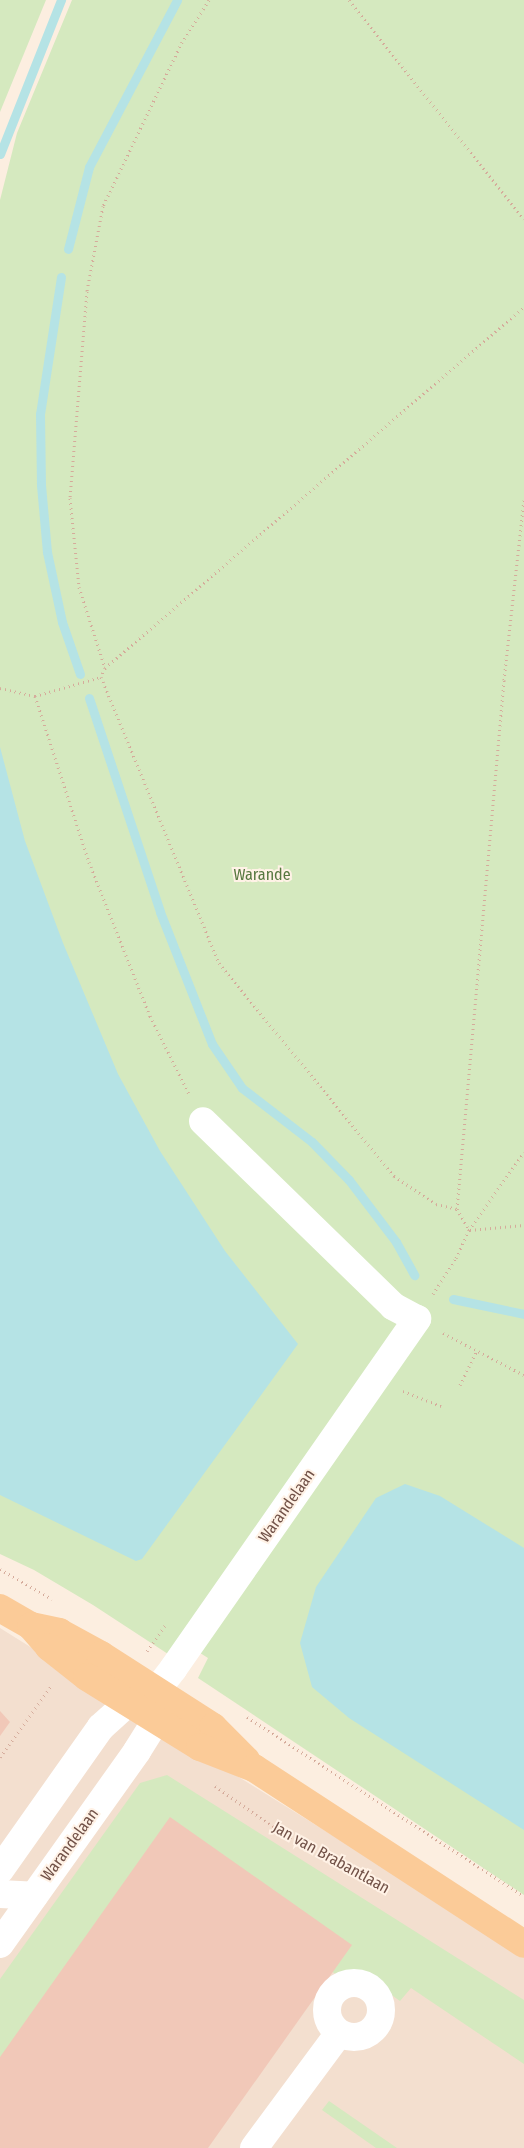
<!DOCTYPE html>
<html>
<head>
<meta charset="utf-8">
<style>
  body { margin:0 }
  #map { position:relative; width:524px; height:2148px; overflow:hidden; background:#fceee0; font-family:"Fira Sans Condensed",sans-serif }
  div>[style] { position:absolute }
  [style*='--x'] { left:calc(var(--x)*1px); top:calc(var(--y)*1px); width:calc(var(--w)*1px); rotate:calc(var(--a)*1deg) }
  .residential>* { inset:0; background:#f3dfcf }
  .green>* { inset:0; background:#d5e9bf }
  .water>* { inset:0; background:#b5e3e5 }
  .stream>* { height:9px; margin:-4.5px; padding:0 4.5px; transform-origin:4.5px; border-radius:4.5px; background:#b5e3e5 }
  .building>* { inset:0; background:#f1c8b8 }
  .path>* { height:3px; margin-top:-1.5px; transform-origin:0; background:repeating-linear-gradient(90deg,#d5ab9b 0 1px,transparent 0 5px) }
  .minor>* { height:28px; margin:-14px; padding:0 14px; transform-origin:14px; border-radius:14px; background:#fff }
  .minor>.ring { margin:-14px; padding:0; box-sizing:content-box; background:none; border:28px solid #fff; border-radius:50% }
  .major>* { height:28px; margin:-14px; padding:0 14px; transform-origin:14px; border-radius:14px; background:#fbcb98 }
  span { translate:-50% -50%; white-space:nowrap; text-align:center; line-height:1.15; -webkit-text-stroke:4px #fff2e6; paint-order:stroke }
  .park-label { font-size:16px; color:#577840 }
  .street-label { font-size:16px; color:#725248 }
</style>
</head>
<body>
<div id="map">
  <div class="residential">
    <i style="clip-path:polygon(0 1628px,524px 1955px,524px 2148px,0 2148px)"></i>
  </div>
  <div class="green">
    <i style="clip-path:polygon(0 0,46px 0,0 112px)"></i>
    <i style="clip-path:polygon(72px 0,524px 0,524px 1895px,198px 1678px,208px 1658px,178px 1639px,168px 1654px,93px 1605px,34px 1570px,0 1554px,0 200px,17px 133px)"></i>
    <i style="clip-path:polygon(167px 1775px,524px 2000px,524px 2064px,411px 1988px,400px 2001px,386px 1991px,373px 2006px,372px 1998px,149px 1851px,0 2071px,0 1979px,140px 1783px)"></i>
    <i style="clip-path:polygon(329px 2101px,397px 2148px,376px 2148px,322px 2110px)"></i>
  </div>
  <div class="water">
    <i style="clip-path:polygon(0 747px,25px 841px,63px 943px,118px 1074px,160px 1151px,225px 1251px,298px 1344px,142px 1559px,136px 1561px,0 1495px)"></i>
    <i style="clip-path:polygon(405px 1484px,440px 1496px,524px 1548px,524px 1830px,349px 1718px,312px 1687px,300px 1643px,316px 1587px,376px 1498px)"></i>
  </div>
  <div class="stream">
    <i style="--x:0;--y:154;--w:166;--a:-68.4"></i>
    <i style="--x:68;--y:249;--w:85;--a:-75.6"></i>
    <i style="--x:89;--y:167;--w:189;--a:-62.2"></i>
    <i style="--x:61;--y:277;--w:139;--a:98.7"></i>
    <i style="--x:40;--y:414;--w:71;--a:89.2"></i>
    <i style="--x:41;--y:485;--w:67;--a:84.9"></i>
    <i style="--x:47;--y:552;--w:72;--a:77.9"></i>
    <i style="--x:62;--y:622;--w:55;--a:70.9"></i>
    <i style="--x:89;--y:698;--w:225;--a:71.6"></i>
    <i style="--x:160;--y:912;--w:142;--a:68.5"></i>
    <i style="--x:212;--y:1044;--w:53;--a:55.7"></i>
    <i style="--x:242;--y:1088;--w:88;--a:37.6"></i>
    <i style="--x:312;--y:1142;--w:53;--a:45.8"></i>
    <i style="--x:349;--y:1180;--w:78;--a:52.8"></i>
    <i style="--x:396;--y:1242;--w:38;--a:61"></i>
    <i style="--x:453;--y:1299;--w:73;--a:11.9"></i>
  </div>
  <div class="building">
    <i style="clip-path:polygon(0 1711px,10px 1722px,0 1736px)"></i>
    <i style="clip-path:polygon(170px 1817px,352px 1945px,208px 2148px,0 2148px,0 2057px)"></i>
  </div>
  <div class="path">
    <i style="--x:209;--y:0;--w:50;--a:122.7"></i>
    <i style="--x:182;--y:42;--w:182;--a:115.7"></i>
    <i style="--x:103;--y:206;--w:86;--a:100.7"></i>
    <i style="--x:87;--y:291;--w:208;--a:94.7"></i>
    <i style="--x:70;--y:498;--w:89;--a:84.2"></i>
    <i style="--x:79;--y:587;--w:85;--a:72.2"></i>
    <i style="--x:105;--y:668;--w:10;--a:114"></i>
    <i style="--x:101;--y:677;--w:309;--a:67.6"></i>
    <i style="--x:219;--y:963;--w:276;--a:50.6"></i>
    <i style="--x:394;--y:1176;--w:50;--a:33.7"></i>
    <i style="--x:436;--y:1204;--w:22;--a:13"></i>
    <i style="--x:457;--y:1209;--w:24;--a:60"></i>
    <i style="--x:349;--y:0;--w:280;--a:51.4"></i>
    <i style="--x:105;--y:668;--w:553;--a:-40.75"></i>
    <i style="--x:0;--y:688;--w:36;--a:13"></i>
    <i style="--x:35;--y:696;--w:69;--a:-16.1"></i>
    <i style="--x:35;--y:696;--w:175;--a:72"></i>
    <i style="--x:89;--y:862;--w:166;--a:68.4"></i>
    <i style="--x:150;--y:1016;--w:89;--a:63.4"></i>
    <i style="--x:457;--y:1209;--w:531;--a:-84.92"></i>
    <i style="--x:504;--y:680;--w:181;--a:-83.7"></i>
    <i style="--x:470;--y:1230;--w:54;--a:-5.3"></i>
    <i style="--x:433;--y:1294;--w:43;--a:-57.4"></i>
    <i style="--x:456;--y:1258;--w:31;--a:-65"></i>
    <i style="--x:469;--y:1230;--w:95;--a:-54.8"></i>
    <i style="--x:443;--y:1333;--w:91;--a:27.4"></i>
    <i style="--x:460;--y:1385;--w:37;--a:-64"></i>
    <i style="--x:403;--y:1391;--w:41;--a:21.5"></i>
    <i style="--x:0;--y:1569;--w:60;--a:30"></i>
    <i style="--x:147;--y:1651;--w:32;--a:-55"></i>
    <i style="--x:247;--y:1717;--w:330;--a:32.9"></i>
    <i style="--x:0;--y:1757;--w:89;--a:-54.2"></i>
    <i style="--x:215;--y:1786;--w:77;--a:34.9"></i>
    <i style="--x:278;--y:1830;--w:90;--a:28.6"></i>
  </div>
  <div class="minor">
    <i style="--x:0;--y:1870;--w:175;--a:-54.8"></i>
    <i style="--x:101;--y:1727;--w:36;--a:-42"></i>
    <i style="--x:128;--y:1703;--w:30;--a:-23"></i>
    <i style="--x:156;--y:1691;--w:28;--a:-52"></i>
    <i style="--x:173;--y:1669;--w:427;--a:-55.1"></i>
    <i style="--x:417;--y:1319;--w:27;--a:-152"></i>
    <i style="--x:393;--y:1306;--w:265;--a:-135.8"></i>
    <i style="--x:0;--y:1894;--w:34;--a:3"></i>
    <i style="--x:0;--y:1944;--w:237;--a:-54.6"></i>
    <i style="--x:137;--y:1751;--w:36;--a:-58"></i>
    <i style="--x:156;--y:1720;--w:22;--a:-90"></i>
    <i class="ring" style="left:327px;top:1983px;width:26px;height:26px"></i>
    <i style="--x:254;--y:2148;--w:143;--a:-53.5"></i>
  </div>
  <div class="major">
    <i style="--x:0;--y:1608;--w:36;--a:30"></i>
    <i style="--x:31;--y:1626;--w:29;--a:12"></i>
    <i style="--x:59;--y:1632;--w:48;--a:28.7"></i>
    <i style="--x:101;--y:1655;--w:133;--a:32.7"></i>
    <i style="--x:213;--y:1727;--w:47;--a:45"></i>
    <i style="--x:31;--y:1626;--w:28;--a:49"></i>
    <i style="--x:49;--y:1647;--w:48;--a:38.3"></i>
    <i style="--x:87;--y:1677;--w:133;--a:31.8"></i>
    <i style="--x:200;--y:1747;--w:58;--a:21.3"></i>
    <i style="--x:254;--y:1768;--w:322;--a:33.1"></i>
  </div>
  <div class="park-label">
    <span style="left:262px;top:875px">Warande</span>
  </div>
  <div class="street-label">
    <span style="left:287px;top:1506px;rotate:-55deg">Warandelaan</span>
    <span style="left:70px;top:1845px;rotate:-54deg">Warandelaan</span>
    <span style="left:331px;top:1858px;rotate:29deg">Jan van Brabantlaan</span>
  </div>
</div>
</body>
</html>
